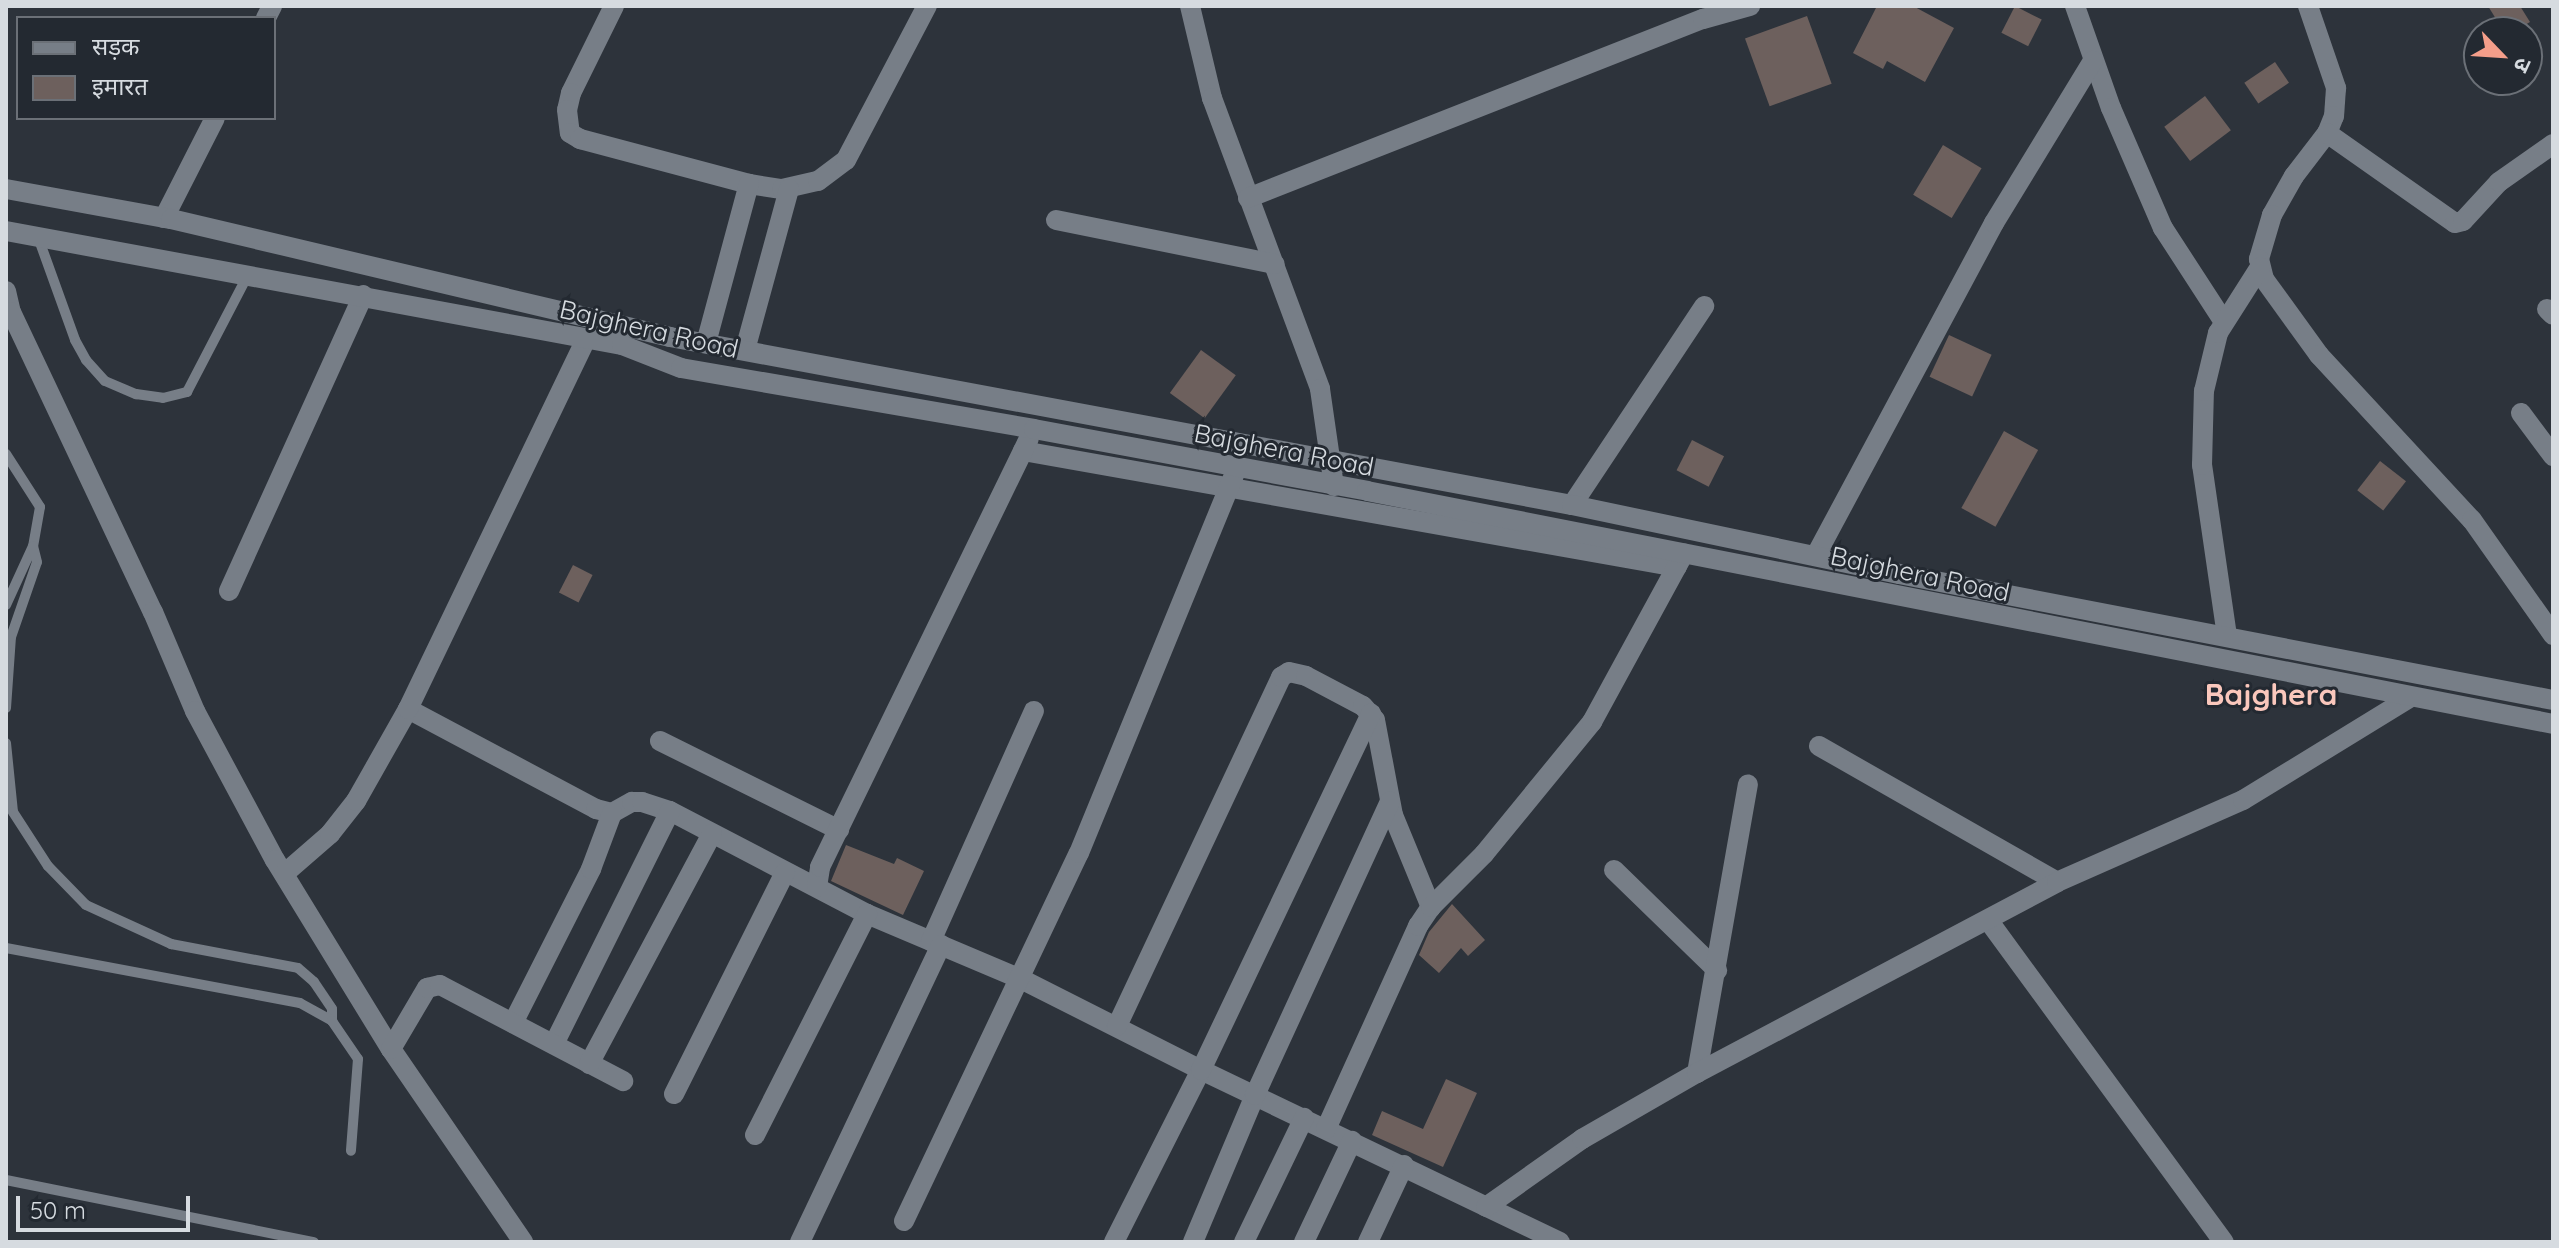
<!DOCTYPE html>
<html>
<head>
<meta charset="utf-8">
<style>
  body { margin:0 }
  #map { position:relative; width:2559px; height:1248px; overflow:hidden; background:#2d333b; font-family:Quicksand,"Noto Sans Devanagari",sans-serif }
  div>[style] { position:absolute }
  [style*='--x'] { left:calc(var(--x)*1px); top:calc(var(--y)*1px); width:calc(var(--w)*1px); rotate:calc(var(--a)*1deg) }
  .building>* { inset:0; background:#6d605d; transform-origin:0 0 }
  .service>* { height:10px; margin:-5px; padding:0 5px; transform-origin:5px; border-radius:5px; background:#777e87 }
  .minor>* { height:20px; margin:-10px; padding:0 10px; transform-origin:10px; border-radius:10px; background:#777e87 }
  .secondary>* { height:20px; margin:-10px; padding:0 10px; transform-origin:10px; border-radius:10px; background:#777e87 }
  span { translate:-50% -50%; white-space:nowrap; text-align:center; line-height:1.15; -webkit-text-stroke:6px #232931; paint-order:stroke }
  .street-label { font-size:26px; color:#d6dbe0 }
  .quarter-label { font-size:30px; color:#fac7bc; font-weight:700 }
  .frame { position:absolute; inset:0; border:8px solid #d6dbe0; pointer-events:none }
  .legend { position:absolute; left:16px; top:16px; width:260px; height:104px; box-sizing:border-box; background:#232931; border:2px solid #6b7077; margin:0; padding:10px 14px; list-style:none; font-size:24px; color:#d6dbe0 }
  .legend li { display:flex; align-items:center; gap:16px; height:40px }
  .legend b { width:40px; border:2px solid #6b7077 }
  .north { position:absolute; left:2463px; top:16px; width:80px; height:80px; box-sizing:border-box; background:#232931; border:2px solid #6b7077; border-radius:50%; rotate:115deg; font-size:22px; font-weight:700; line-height:32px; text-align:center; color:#d6dbe0 }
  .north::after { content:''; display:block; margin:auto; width:28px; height:36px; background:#f49e8a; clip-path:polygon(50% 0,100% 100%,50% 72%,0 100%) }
  .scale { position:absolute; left:16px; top:1196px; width:174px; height:36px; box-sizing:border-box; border:4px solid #d6dbe0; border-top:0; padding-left:10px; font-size:24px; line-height:28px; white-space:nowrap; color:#d6dbe0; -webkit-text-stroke:6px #232931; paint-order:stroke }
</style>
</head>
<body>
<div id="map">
  <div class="building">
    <i style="clip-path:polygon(1877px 6px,1913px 6px,1954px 28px,1925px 82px,1887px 61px,1883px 69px,1853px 53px)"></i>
    <i style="left:2015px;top:6px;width:30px;height:30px;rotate:27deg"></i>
    <i style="clip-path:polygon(2488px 6px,2520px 6px,2530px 22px,2513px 32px,2504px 32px)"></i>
    <i style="left:1807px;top:16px;width:72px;height:66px;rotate:70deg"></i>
    <i style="left:2275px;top:62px;width:25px;height:37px;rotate:56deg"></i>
    <i style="left:2205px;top:96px;width:43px;height:51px;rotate:53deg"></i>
    <i style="left:1943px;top:145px;width:45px;height:58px;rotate:31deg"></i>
    <i style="left:1949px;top:335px;width:47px;height:46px;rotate:25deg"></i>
    <i style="left:1201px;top:350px;width:43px;height:53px;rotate:36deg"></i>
    <i style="left:2004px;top:431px;width:39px;height:88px;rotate:29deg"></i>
    <i style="left:1692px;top:440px;width:36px;height:34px;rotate:27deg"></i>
    <i style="left:2380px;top:461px;width:33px;height:37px;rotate:38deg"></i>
    <i style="left:573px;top:565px;width:22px;height:31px;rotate:27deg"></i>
    <i style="clip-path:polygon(846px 845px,894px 864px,897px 858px,924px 871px,903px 915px,831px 881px)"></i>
    <i style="clip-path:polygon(1452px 904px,1485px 940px,1468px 956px,1461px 948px,1439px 973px,1419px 955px,1429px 932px)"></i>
    <i style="clip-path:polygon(1446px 1079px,1477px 1093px,1443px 1167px,1372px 1135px,1382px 1111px,1423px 1129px)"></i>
  </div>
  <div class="service">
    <i style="--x:38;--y:237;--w:109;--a:70.2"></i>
    <i style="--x:75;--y:340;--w:23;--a:61"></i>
    <i style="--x:86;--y:360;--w:28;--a:48"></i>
    <i style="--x:105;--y:381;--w:34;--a:23"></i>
    <i style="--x:136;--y:394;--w:27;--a:8"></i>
    <i style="--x:163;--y:398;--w:25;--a:-14"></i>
    <i style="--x:187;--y:392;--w:132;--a:-62.5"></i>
    <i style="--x:6;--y:454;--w:63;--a:57.3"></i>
    <i style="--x:40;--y:507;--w:40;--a:100"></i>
    <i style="--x:33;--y:546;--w:65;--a:114.6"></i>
    <i style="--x:6;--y:708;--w:71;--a:-86"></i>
    <i style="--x:11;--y:637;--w:79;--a:-70.9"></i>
    <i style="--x:37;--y:562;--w:16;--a:-104"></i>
    <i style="--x:6;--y:743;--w:69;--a:84.2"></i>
    <i style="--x:13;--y:812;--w:64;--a:57.1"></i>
    <i style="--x:48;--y:866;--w:54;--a:45.7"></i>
    <i style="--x:86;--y:905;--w:94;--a:24.6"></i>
    <i style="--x:171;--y:944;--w:129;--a:10.7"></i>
    <i style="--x:298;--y:968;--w:21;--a:41"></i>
    <i style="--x:314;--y:982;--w:32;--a:56"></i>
    <i style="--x:332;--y:1009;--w:12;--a:90"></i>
    <i style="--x:6;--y:948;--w:299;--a:10.6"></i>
    <i style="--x:300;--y:1003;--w:37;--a:29"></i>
    <i style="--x:332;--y:1021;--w:46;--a:55.6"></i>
    <i style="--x:358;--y:1059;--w:92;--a:94.4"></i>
    <i style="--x:6;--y:1180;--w:314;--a:11.4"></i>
  </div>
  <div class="minor">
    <i style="--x:614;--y:6;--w:97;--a:116.3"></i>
    <i style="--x:571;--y:93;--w:17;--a:103"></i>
    <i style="--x:567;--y:110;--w:23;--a:83"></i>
    <i style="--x:570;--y:133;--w:12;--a:31"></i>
    <i style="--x:580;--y:139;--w:175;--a:14.9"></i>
    <i style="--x:749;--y:184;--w:33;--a:9"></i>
    <i style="--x:782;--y:189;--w:37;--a:-13"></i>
    <i style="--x:818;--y:181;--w:35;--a:-37"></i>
    <i style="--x:846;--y:160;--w:174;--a:-62.3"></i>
    <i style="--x:1190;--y:6;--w:95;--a:76.6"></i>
    <i style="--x:1212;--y:98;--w:310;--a:69.6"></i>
    <i style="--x:1320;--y:389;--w:98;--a:81.8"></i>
    <i style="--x:2075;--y:6;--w:108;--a:70.6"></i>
    <i style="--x:2111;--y:108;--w:131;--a:66.6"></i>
    <i style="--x:2163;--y:228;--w:112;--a:57"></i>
    <i style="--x:2308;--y:6;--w:87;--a:71.1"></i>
    <i style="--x:2336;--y:88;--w:28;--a:94"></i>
    <i style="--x:2334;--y:116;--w:18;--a:112"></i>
    <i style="--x:2327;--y:133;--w:54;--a:127.5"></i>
    <i style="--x:2294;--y:176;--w:45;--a:119.4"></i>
    <i style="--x:2272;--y:215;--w:46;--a:106.5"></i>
    <i style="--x:2259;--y:259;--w:21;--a:76"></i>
    <i style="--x:2264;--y:279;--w:94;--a:54.1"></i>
    <i style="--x:2319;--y:355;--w:225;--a:47.2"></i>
    <i style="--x:2472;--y:520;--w:141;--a:54.8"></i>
    <i style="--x:266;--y:18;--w:13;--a:-63"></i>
    <i style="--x:2327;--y:133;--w:156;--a:35.1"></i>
    <i style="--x:2455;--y:223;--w:8;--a:-14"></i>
    <i style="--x:2463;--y:221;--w:53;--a:-47.3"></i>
    <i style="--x:2499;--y:182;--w:66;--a:-35.1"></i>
    <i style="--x:1248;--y:198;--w:489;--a:-21.5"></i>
    <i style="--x:1703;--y:19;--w:49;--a:-15.5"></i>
    <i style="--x:164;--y:218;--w:112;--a:-63"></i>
    <i style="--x:1056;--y:220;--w:223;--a:11.4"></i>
    <i style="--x:6;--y:291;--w:22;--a:77"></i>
    <i style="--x:11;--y:312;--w:332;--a:64.7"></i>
    <i style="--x:153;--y:612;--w:108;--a:67"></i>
    <i style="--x:195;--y:711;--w:169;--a:61.8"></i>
    <i style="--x:275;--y:860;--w:222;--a:58.5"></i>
    <i style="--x:391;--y:1049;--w:234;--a:55.6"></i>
    <i style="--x:2547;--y:309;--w:8;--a:45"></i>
    <i style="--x:706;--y:343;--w:165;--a:-74.9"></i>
    <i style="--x:745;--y:350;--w:167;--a:-74.7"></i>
    <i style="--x:2521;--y:413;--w:54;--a:53.3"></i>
    <i style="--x:1023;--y:451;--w:664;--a:10.06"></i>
    <i style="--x:1572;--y:505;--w:239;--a:-56.4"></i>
    <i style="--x:1816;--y:555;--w:377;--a:-61.8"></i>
    <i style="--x:1994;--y:223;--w:190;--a:-58.6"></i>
    <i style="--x:229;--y:591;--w:325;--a:-65.6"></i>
    <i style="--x:2227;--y:636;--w:173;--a:-98.3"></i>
    <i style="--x:2202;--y:465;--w:74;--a:-88.5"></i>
    <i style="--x:2204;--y:391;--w:60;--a:-76.4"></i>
    <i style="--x:2218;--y:333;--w:78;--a:-57.5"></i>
    <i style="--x:408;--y:709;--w:213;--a:28"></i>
    <i style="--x:596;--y:809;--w:16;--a:14"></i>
    <i style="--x:612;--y:813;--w:23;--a:-29"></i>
    <i style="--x:632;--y:802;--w:10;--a:0"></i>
    <i style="--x:642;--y:802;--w:29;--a:18"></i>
    <i style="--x:670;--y:811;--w:222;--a:27.6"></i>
    <i style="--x:867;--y:914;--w:167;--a:22.9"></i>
    <i style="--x:1021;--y:979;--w:202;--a:26.8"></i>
    <i style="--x:1201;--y:1070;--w:398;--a:25.6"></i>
    <i style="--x:660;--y:741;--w:200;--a:26.4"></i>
    <i style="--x:1819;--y:746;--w:274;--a:29.7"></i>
    <i style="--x:1614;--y:870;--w:144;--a:44.2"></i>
    <i style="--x:284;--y:874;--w:61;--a:-41"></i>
    <i style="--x:330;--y:834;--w:42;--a:-51.8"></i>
    <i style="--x:356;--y:801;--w:106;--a:-60.5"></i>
    <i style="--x:408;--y:709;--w:411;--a:-64.3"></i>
    <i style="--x:817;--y:887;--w:20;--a:-81"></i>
    <i style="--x:820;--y:867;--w:476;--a:-64"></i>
    <i style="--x:1988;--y:920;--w:399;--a:53.8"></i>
    <i style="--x:931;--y:941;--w:252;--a:-65.9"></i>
    <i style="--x:513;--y:1023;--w:173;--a:-63.1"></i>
    <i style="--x:591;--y:869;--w:60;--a:-69.4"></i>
    <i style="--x:1117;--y:1026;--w:386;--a:-64.8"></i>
    <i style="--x:1281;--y:677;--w:9;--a:-32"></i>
    <i style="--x:1289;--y:672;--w:17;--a:13"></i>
    <i style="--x:1306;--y:676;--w:64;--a:27.8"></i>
    <i style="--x:1363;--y:706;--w:18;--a:49"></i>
    <i style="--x:1375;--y:720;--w:97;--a:79.3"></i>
    <i style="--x:1393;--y:815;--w:100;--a:67.6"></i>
    <i style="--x:554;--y:1044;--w:260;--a:-63.5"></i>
    <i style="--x:391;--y:1049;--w:71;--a:-59.5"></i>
    <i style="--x:427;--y:988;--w:13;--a:-13"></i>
    <i style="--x:440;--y:985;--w:207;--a:27.7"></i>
    <i style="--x:589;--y:1064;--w:261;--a:-61.9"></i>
    <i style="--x:1697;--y:1073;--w:293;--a:-80"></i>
    <i style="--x:674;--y:1094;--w:248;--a:-63.4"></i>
    <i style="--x:1326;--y:1129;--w:223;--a:-65.6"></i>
    <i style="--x:1418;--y:926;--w:23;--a:-56"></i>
    <i style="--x:1431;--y:907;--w:75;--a:-45"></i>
    <i style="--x:1484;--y:854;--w:171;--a:-50.7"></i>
    <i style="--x:1592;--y:722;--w:192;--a:-61.4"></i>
    <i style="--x:755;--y:1135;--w:248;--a:-63.1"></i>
    <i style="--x:1486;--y:1207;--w:118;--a:-35.3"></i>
    <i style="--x:1582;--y:1139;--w:133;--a:-29.9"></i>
    <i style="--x:1697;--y:1073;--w:408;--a:-27.9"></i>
    <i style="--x:2057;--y:882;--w:203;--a:-23.8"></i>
    <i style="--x:2243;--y:800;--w:197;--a:-31.5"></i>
    <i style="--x:904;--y:1221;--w:407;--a:-64.6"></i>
    <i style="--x:1079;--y:853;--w:417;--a:-67.7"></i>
    <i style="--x:800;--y:1242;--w:329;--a:-64.6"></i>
    <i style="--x:1114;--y:1242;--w:193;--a:-63.2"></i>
    <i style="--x:1201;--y:1070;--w:395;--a:-64.5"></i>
    <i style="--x:1193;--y:1242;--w:160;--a:-67.1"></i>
    <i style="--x:1255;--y:1095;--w:323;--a:-65.3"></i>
    <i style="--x:1244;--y:1242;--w:138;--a:-64.2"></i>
    <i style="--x:1304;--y:1242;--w:112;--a:-64.6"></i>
    <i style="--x:1368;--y:1242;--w:85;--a:-64.9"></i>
  </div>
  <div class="secondary">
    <i style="--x:6;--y:189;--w:168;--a:10.3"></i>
    <i style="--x:171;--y:219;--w:513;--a:13.3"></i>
    <i style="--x:670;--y:337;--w:918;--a:10.55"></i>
    <i style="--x:1572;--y:505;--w:334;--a:11.9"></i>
    <i style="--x:1899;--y:574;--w:666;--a:10.91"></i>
    <i style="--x:6;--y:231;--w:626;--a:10.48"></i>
    <i style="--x:622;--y:345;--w:63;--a:21.3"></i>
    <i style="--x:681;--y:368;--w:358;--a:9.8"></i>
    <i style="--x:1034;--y:429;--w:339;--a:10.5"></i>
    <i style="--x:1367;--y:491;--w:1209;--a:11.11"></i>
  </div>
  <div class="street-label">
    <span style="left:649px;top:329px;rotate:13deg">Bajghera Road</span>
    <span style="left:1284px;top:450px;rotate:11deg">Bajghera Road</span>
    <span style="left:1920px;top:574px;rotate:12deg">Bajghera Road</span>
  </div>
  <div class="quarter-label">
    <span style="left:2271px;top:694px">Bajghera</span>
  </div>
  <div class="frame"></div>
  <ul class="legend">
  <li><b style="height:10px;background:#777e87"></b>सड़क</li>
  <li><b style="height:22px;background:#6d605d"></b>इमारत</li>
  </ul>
  <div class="north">उ</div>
  <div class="scale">50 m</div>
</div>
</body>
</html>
